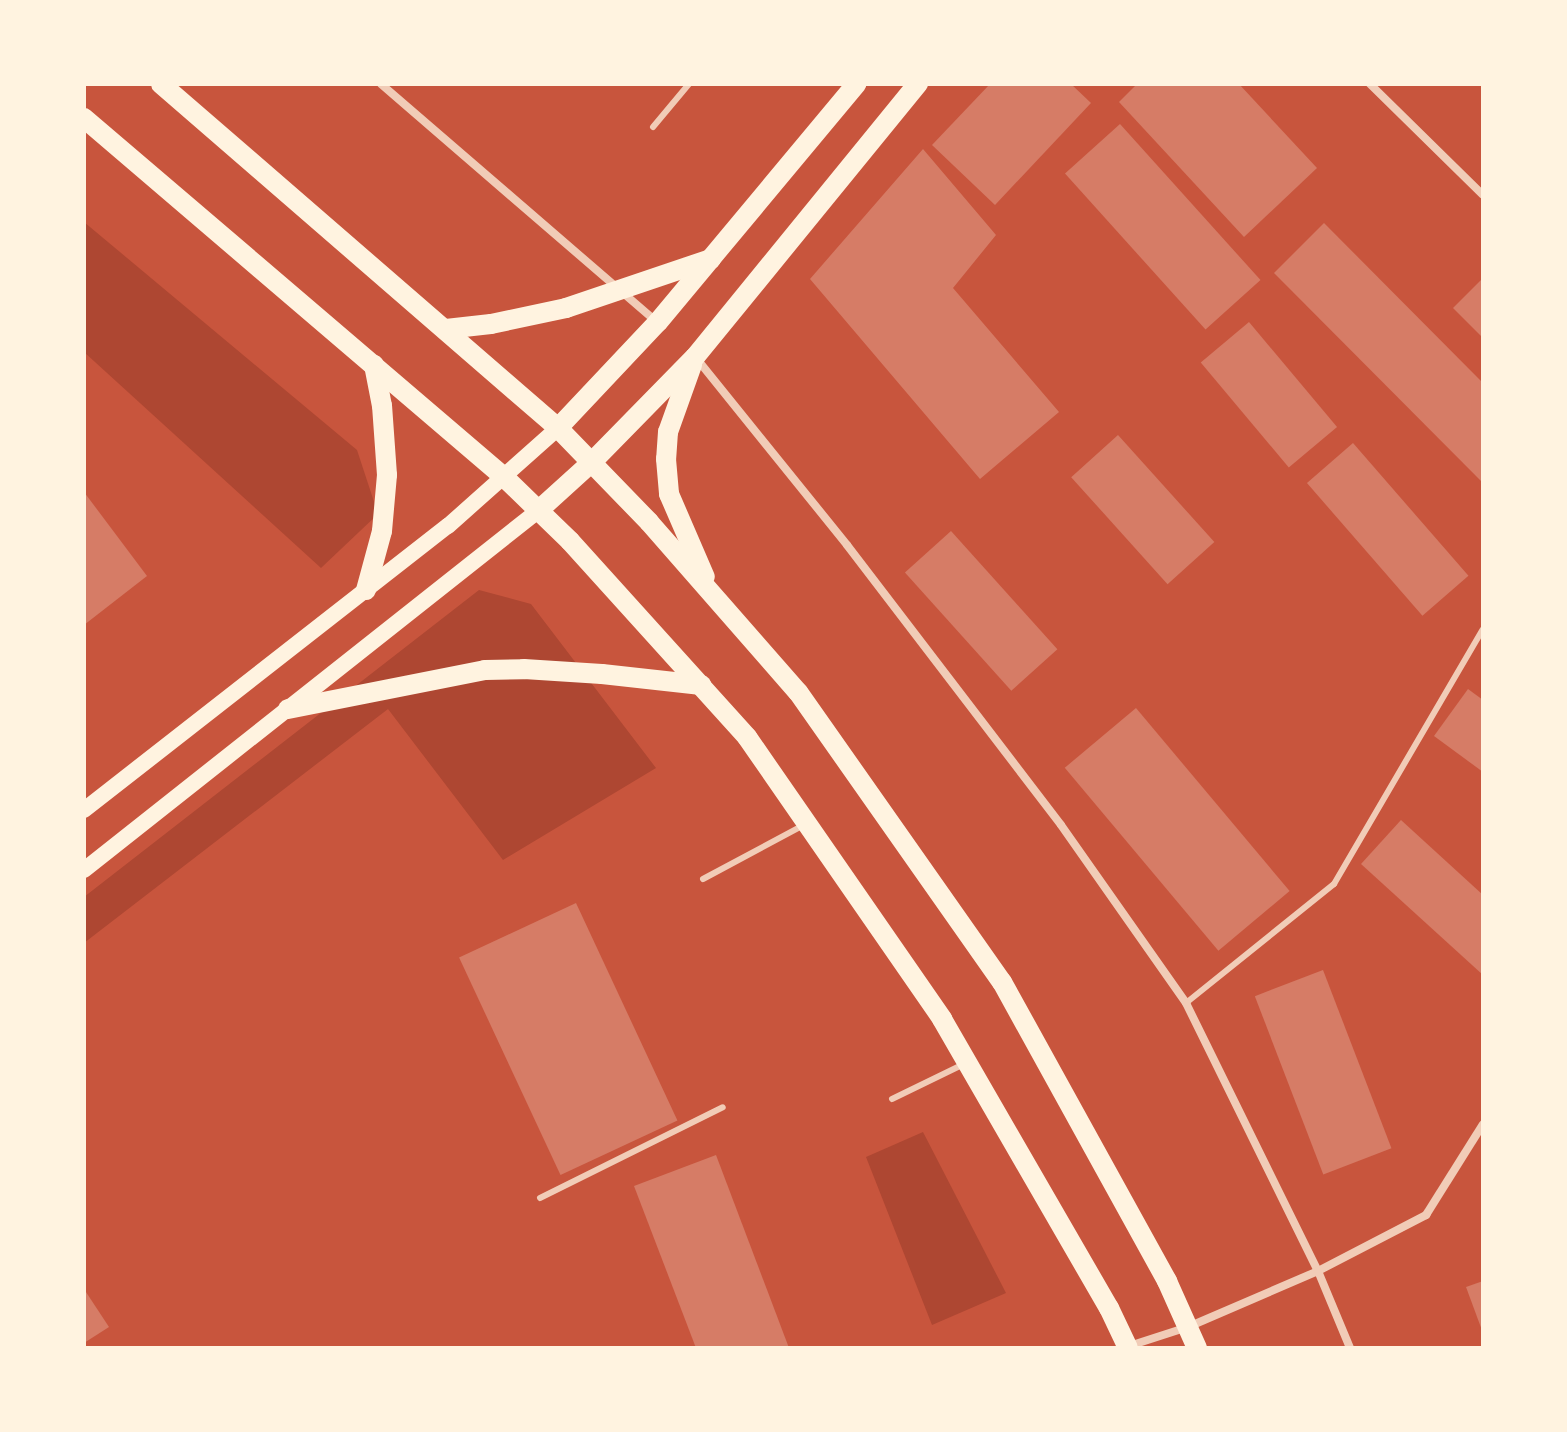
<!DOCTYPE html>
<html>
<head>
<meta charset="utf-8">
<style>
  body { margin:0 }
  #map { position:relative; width:1567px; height:1432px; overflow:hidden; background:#c8553d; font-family:"IBM Plex Sans",sans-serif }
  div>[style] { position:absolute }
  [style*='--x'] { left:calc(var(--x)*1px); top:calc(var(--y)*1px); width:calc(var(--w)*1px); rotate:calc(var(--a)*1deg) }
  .green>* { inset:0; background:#ae4732 }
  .building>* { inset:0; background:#d67c66; transform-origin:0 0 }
  .service>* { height:6px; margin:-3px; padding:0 3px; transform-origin:3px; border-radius:3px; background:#f1ccb7 }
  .minor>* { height:8px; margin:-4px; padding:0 4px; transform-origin:4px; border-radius:4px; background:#f1ccb7 }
  .secondary>* { height:16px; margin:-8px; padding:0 8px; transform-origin:8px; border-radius:8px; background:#fff3e0 }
  .primary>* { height:20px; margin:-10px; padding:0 10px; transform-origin:10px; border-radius:10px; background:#fff3e0 }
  span { translate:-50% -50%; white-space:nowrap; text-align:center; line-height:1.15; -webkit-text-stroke:8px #fff3e0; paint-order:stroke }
  .frame { position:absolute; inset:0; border:86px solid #fff3e0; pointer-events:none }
</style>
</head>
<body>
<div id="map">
  <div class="green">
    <i style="clip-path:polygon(84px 222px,357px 450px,378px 514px,321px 568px,84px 352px)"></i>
    <i style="clip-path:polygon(479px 590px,531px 604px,656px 768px,503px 860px,388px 709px,84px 943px,84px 897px)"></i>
    <i style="clip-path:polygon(923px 1132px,1006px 1293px,932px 1325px,866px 1157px)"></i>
  </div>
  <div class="building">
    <i style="clip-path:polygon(990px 84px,1071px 84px,1091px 103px,995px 205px,932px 145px)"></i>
    <i style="clip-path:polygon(1137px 84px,1239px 84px,1317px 168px,1244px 237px,1119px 102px)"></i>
    <i style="left:1120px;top:124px;width:210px;height:74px;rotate:48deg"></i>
    <i style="clip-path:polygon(923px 149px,996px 235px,953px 288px,1059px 412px,980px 479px,810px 279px)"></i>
    <i style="clip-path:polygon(1324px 223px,1483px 383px,1483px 483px,1274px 273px)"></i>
    <i style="clip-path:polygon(1483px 278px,1483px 338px,1453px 308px)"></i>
    <i style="left:1249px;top:322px;width:137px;height:63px;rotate:50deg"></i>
    <i style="left:1118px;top:435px;width:144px;height:63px;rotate:48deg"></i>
    <i style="left:1353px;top:443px;width:176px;height:61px;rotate:49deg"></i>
    <i style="clip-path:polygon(84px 492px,147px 576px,84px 625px)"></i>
    <i style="left:951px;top:531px;width:159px;height:62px;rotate:48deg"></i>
    <i style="clip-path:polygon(1468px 689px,1483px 700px,1483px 772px,1434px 736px)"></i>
    <i style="left:1136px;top:708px;width:239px;height:93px;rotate:50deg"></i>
    <i style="clip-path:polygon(1401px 820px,1483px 895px,1483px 975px,1361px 864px)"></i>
    <i style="left:576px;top:903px;width:240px;height:129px;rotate:65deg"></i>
    <i style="left:1323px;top:970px;width:191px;height:73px;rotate:69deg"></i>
    <i style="clip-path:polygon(716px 1155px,789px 1348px,696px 1348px,634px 1186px)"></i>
    <i style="clip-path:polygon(1483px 1281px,1483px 1333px,1466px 1287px)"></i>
    <i style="clip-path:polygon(84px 1289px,109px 1327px,84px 1343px)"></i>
  </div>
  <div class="service">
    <i style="--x:653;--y:127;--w:56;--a:-50.1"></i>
    <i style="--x:703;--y:879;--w:112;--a:-28.2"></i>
    <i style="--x:1186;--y:1003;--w:190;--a:-38.8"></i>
    <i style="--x:1334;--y:884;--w:295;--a:-59.7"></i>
    <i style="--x:892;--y:1099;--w:80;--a:-25.9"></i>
    <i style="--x:540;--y:1198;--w:204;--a:-26.4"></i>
  </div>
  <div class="minor">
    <i style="--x:381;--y:84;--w:364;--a:40.8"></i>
    <i style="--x:1370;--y:84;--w:158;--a:44.5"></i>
    <i style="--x:697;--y:359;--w:239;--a:51.1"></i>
    <i style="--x:847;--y:545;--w:352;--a:52.6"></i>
    <i style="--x:1061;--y:825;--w:218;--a:54.9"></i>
    <i style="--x:1186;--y:1003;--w:299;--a:63.8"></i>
    <i style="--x:1318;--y:1271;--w:83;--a:67.4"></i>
    <i style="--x:1126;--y:1347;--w:65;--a:-17.9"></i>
    <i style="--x:1188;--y:1327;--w:142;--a:-23.3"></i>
    <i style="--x:1318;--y:1271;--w:122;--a:-27.4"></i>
    <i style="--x:1426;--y:1215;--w:107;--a:-57.9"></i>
  </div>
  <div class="secondary">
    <i style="--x:84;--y:810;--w:462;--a:-38"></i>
    <i style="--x:448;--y:526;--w:147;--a:-41.7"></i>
    <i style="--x:84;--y:870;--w:580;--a:-38.35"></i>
  </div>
  <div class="primary">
    <i style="--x:161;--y:84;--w:525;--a:40.91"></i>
    <i style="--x:558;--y:428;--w:131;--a:45.9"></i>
    <i style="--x:649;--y:522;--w:226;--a:48.8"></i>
    <i style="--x:798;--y:692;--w:355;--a:54.9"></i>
    <i style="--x:1002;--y:982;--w:342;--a:61.1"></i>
    <i style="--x:1167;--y:1281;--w:73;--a:65.9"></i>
    <i style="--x:84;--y:118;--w:553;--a:40.52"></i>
    <i style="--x:504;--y:477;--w:92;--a:44.1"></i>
    <i style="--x:570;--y:541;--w:264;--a:47.9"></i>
    <i style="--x:747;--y:737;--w:343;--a:55.3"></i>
    <i style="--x:942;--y:1019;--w:334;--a:60"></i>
    <i style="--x:1109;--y:1308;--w:44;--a:64.6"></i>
    <i style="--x:446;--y:329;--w:45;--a:-6.3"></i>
    <i style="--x:491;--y:324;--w:77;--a:-12"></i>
    <i style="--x:566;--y:308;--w:153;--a:-18.7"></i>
    <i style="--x:692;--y:365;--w:71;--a:109.7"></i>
    <i style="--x:668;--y:432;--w:27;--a:94"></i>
    <i style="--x:666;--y:459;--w:35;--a:85"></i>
    <i style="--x:669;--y:494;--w:90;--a:66.6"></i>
    <i style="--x:558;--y:428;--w:146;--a:-46.7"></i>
    <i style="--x:658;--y:322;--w:310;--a:-50.2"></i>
    <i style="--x:539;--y:510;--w:72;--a:-42.2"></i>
    <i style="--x:592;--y:462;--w:147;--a:-45.6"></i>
    <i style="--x:695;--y:357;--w:353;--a:-50.8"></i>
    <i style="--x:366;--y:590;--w:61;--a:-74.8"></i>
    <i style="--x:382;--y:531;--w:56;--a:-84.9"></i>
    <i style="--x:387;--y:475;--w:69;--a:-94.1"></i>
    <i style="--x:382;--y:406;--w:42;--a:-101"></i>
    <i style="--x:288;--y:709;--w:201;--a:-11.2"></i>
    <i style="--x:485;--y:670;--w:39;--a:-1"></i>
    <i style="--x:524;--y:669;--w:78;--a:3.7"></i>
    <i style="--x:602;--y:674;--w:100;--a:6.3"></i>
  </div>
  <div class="frame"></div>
</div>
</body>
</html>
